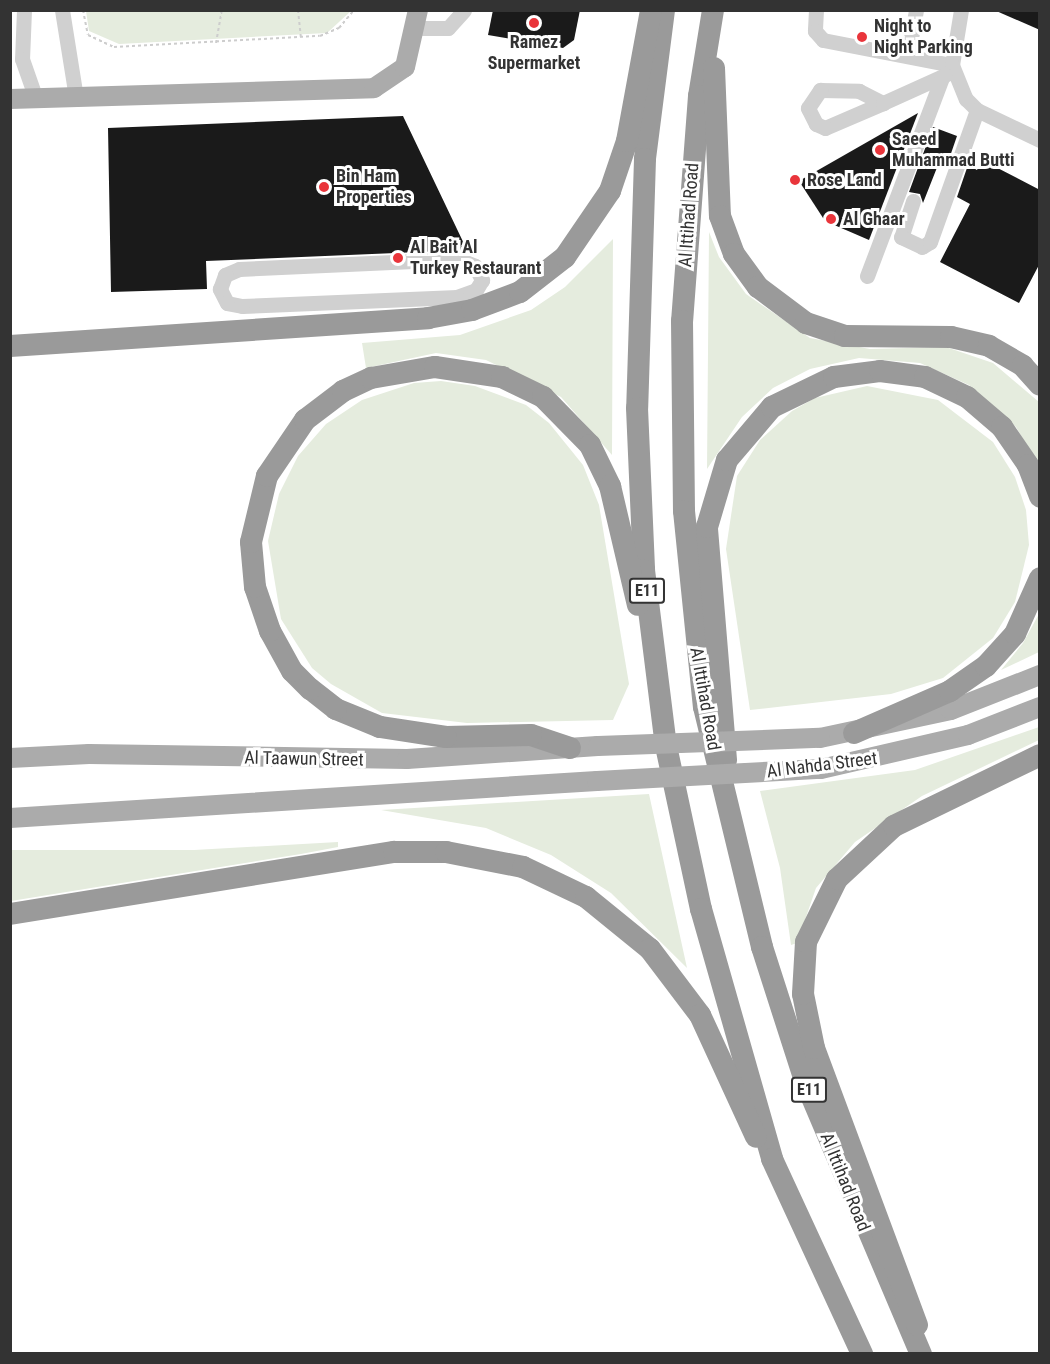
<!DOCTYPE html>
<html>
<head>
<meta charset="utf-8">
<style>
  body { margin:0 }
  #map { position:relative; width:1050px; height:1364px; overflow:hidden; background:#fff; font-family:"Roboto Condensed",sans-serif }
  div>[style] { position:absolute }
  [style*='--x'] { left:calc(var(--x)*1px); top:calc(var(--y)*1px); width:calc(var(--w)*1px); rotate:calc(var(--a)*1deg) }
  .green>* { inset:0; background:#e5ecde }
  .building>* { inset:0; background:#1a1a1a }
  .path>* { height:2px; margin-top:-1px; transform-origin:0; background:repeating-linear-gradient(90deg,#cdcdcd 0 3px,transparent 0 6px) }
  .minor>* { height:15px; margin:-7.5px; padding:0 7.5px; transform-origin:7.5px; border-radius:7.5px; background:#d0d0d0 }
  .major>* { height:20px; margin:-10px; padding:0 10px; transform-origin:10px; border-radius:10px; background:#ababab }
  .highway>* { height:22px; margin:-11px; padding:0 11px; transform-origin:11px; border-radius:11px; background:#9a9a9a }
  .major-bridge>* { height:20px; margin:-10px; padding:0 10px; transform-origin:10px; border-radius:10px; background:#ababab }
  .dots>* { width:16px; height:16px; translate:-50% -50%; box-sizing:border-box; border:3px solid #fff; border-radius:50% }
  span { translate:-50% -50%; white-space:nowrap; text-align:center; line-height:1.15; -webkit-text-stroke:6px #fff; paint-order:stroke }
  .shield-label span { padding:2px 4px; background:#fff; border:2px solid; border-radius:4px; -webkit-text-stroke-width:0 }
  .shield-label { font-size:16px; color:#333; font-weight:700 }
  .poi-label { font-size:18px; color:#333; font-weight:700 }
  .left { translate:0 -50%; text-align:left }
  .street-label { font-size:18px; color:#333 }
  .frame { position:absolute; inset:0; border:12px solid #333; pointer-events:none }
</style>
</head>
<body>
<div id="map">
  <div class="green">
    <i style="clip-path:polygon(86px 11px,351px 10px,351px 11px,327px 33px,119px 44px,89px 31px)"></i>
    <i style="clip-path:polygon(709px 232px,719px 257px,746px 294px,810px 338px,870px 349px,946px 347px,993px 363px,1039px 402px,1039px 466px,1016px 427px,969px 385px,920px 363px,859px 358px,810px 369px,773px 388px,742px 417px,707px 469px)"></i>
    <i style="clip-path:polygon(613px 239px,612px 455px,561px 397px,486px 360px,436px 353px,366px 368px,362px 343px,460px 335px,531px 310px,565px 287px)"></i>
    <i style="clip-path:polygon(441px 381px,475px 386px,526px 405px,549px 423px,583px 465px,599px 505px,629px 684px,613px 720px,467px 723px,382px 713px,331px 684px,312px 668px,281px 619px,268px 541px,279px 494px,298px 456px,326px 424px,362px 400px,414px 383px)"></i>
    <i style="clip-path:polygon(867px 386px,938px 400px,993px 442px,1015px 477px,1026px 510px,1029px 545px,1015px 602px,993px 638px,943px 678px,891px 694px,750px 710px,726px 549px,737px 476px,760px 440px,792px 411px,815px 398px)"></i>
    <i style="clip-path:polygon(1039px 614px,1039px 652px,1001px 670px,1023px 643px)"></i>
    <i style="clip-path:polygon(1039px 727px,1039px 740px,922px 796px,855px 842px,816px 888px,797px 943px,791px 945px,780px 868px,760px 791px,915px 770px)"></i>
    <i style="clip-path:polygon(649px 794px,687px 968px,611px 893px,551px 855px,486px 828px,381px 810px)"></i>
    <i style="clip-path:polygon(338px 842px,338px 847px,301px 854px,11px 901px,10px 850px,194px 850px)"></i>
  </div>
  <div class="building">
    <i style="clip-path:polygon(493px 10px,580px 10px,574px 40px,563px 48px,488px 35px)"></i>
    <i style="clip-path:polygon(994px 10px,1040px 10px,1040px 30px)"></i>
    <i style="clip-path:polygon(918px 113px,869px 240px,825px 221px,799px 181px)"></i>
    <i style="clip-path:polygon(403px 116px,467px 250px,206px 261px,207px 289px,111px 292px,108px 128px)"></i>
    <i style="clip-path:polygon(933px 127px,957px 136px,946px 168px,938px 165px,923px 203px,920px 194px,909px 192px)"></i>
    <i style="clip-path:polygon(982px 160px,1040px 190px,1040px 263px,1019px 303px,940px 262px,970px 204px,957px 197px,968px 165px,977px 170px)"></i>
  </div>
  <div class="path">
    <i style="--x:83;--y:10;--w:25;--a:79"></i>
    <i style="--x:88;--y:35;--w:29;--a:25"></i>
    <i style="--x:114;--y:47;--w:206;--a:-3.1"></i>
    <i style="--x:320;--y:36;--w:21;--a:-23"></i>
    <i style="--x:339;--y:28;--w:23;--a:-50"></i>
    <i style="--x:298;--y:10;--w:27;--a:84"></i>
    <i style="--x:216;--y:43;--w:34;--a:-80"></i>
  </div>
  <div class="minor">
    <i style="--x:24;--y:10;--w:49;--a:92.3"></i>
    <i style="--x:22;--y:59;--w:42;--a:70.7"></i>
    <i style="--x:62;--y:10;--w:88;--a:80.9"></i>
    <i style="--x:816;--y:10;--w:21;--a:93"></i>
    <i style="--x:815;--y:31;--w:12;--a:48"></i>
    <i style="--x:823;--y:40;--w:131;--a:11"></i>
    <i style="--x:961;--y:10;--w:56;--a:99.3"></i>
    <i style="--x:952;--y:65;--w:37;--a:68"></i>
    <i style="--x:966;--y:99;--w:16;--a:45"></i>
    <i style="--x:977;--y:110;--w:70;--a:25.5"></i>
    <i style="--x:415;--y:28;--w:33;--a:0"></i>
    <i style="--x:448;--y:28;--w:24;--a:-48"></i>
    <i style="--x:908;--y:55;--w:46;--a:-79.9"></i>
    <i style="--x:820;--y:90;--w:39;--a:1"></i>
    <i style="--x:859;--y:91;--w:27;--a:27"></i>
    <i style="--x:883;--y:103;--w:63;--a:156.7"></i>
    <i style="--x:825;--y:128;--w:10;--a:-156"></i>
    <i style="--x:816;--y:124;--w:18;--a:-117"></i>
    <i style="--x:808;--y:108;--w:22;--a:-56"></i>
    <i style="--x:883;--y:103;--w:68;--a:-24.3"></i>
    <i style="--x:913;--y:201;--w:38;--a:108"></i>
    <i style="--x:901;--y:237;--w:23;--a:25"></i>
    <i style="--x:922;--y:247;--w:9;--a:-32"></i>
    <i style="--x:930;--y:242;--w:140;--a:-70.4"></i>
    <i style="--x:458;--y:259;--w:18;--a:22"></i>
    <i style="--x:475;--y:266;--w:16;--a:63"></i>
    <i style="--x:482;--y:280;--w:12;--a:121"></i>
    <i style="--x:476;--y:290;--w:20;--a:160"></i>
    <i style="--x:457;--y:297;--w:215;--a:177.6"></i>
    <i style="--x:242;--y:306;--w:15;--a:-169"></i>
    <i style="--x:227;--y:303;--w:16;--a:-117"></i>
    <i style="--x:220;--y:289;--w:15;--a:-70"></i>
    <i style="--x:225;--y:275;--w:15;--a:-23"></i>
    <i style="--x:239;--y:269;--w:219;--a:-2.6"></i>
    <i style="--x:867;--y:276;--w:213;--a:-69.3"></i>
  </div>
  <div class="major">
    <i style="--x:10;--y:99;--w:364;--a:-1.7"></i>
    <i style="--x:374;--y:88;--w:37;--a:-34"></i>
    <i style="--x:405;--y:67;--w:58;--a:-77.2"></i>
    <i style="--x:820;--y:738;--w:134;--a:-12.1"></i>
    <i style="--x:951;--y:710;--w:96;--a:-21.5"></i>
    <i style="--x:10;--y:758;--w:79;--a:-2.9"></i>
    <i style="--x:89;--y:754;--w:318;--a:0.9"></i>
    <i style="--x:407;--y:759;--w:191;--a:-3.9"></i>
    <i style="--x:821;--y:769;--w:151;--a:-13"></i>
    <i style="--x:968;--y:735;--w:77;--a:-21.3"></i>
    <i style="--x:10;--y:818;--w:588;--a:-3.61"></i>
  </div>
  <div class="highway">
    <i style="--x:664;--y:10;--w:150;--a:97.3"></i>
    <i style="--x:645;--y:159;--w:249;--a:91.8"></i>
    <i style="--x:637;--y:408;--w:162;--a:87.5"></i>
    <i style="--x:644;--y:570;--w:177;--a:82.9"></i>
    <i style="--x:666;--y:746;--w:167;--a:77.9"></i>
    <i style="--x:701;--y:909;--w:260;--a:74.1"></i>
    <i style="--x:772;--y:1159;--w:215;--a:65.2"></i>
    <i style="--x:713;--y:10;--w:87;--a:99.2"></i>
    <i style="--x:699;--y:96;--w:226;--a:94.3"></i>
    <i style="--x:682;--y:321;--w:190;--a:89.4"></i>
    <i style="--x:684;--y:511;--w:197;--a:84.2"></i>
    <i style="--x:704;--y:707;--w:247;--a:76.4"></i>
    <i style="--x:762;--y:947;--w:141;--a:72.2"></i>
    <i style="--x:805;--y:1081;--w:297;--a:67"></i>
    <i style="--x:714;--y:68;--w:148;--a:87.7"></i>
    <i style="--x:720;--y:216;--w:40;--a:69.8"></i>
    <i style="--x:734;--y:254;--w:41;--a:54"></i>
    <i style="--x:758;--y:287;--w:60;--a:36.9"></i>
    <i style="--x:806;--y:323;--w:41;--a:18.4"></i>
    <i style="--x:845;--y:336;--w:106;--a:0.5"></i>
    <i style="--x:951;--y:337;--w:39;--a:13"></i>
    <i style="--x:989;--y:346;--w:39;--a:30"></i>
    <i style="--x:1023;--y:366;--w:25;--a:48"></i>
    <i style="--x:10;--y:346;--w:419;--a:-3.8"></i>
    <i style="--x:428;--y:318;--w:45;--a:-10.3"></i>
    <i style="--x:472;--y:310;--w:51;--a:-20.6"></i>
    <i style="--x:520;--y:292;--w:57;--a:-37.9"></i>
    <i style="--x:565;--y:257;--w:80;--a:-55.7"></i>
    <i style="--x:610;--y:191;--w:53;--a:-71.2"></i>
    <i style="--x:627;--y:141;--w:133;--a:-79.6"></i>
    <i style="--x:854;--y:733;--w:105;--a:-23.6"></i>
    <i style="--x:950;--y:691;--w:44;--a:-34.8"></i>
    <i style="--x:986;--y:666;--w:43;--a:-47.8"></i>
    <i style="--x:1015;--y:634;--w:61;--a:-65.9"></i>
    <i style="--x:570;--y:748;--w:41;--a:-161.6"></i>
    <i style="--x:531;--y:735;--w:85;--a:178.7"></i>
    <i style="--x:446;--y:737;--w:67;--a:-171.4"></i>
    <i style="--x:380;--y:727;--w:48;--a:-157.8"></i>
    <i style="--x:336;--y:709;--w:33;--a:-142"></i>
    <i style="--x:310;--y:689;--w:25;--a:-135"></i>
    <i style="--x:292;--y:671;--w:46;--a:-118.8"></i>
    <i style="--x:270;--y:631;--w:46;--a:-108.8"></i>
    <i style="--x:255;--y:587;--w:45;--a:-95.1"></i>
    <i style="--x:251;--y:542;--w:68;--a:-76.4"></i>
    <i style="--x:267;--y:476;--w:68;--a:-55.8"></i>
    <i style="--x:305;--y:420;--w:48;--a:-37.3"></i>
    <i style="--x:343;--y:391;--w:31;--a:-25"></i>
    <i style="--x:371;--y:378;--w:65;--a:-9.8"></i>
    <i style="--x:435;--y:367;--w:68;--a:8.5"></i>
    <i style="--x:502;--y:377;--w:46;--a:26"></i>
    <i style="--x:543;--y:397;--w:67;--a:45.6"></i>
    <i style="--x:590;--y:445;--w:46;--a:64"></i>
    <i style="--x:610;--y:486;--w:122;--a:76.8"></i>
    <i style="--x:726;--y:760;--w:234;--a:-94.7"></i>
    <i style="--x:707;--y:527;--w:70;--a:-73.4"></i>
    <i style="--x:727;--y:460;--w:70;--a:-49.7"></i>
    <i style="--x:772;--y:407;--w:69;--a:-25.8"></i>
    <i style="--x:834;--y:377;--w:46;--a:-7.4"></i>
    <i style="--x:880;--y:371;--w:45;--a:7.6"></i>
    <i style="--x:925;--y:377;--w:47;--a:25.5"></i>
    <i style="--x:967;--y:397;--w:46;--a:40.6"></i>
    <i style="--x:1002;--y:427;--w:46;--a:55.6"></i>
    <i style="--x:1028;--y:465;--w:34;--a:69"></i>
    <i style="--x:10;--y:914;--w:389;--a:-9.2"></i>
    <i style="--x:394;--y:852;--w:52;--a:0"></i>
    <i style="--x:446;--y:852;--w:78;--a:11"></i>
    <i style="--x:523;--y:867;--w:70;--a:25.5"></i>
    <i style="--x:586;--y:897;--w:82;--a:39.1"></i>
    <i style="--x:650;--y:949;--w:83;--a:52.9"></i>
    <i style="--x:700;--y:1015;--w:134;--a:65.3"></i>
    <i style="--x:917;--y:1325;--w:296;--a:-110.4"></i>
    <i style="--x:814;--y:1048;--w:55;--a:-101.5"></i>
    <i style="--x:803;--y:994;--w:52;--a:-86.7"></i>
    <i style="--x:806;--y:942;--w:70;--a:-63.8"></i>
    <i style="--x:837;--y:879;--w:78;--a:-42.9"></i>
    <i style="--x:894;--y:826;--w:162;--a:-25.9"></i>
  </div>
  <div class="major-bridge">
    <i style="--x:598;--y:746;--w:222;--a:-2.1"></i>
    <i style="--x:597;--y:781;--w:224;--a:-3.1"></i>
  </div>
  <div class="dots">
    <i style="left:534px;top:23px;background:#e9353b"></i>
    <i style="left:862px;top:37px;background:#e9353b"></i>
    <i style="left:880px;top:150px;background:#e9353b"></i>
    <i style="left:795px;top:180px;background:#e9353b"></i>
    <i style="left:324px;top:187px;background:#e9353b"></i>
    <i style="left:831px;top:219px;background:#e9353b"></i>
    <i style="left:398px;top:258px;background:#e9353b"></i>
  </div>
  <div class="shield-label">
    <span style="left:647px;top:591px">E11</span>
    <span style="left:809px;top:1090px">E11</span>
  </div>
  <div class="poi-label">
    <span class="left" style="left:874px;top:37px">Night to<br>Night Parking</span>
    <span style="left:534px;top:53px">Ramez<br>Supermarket</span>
    <span class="left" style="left:892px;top:150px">Saeed<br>Muhammad Butti</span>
    <span class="left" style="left:336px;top:187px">Bin Ham<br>Properties</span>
    <span class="left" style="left:807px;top:180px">Rose Land</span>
    <span class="left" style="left:843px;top:219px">Al Ghaar</span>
    <span class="left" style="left:410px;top:258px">Al Bait Al<br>Turkey Restaurant</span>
  </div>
  <div class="street-label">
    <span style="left:689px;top:215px;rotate:-86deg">Al Ittihad Road</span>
    <span style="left:705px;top:699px;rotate:80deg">Al Ittihad Road</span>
    <span style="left:304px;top:759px;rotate:1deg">Al Taawun Street</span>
    <span style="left:822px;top:765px;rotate:-7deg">Al Nahda Street</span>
    <span style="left:845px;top:1182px;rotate:68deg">Al Ittihad Road</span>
  </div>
  <div class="frame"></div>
</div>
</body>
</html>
